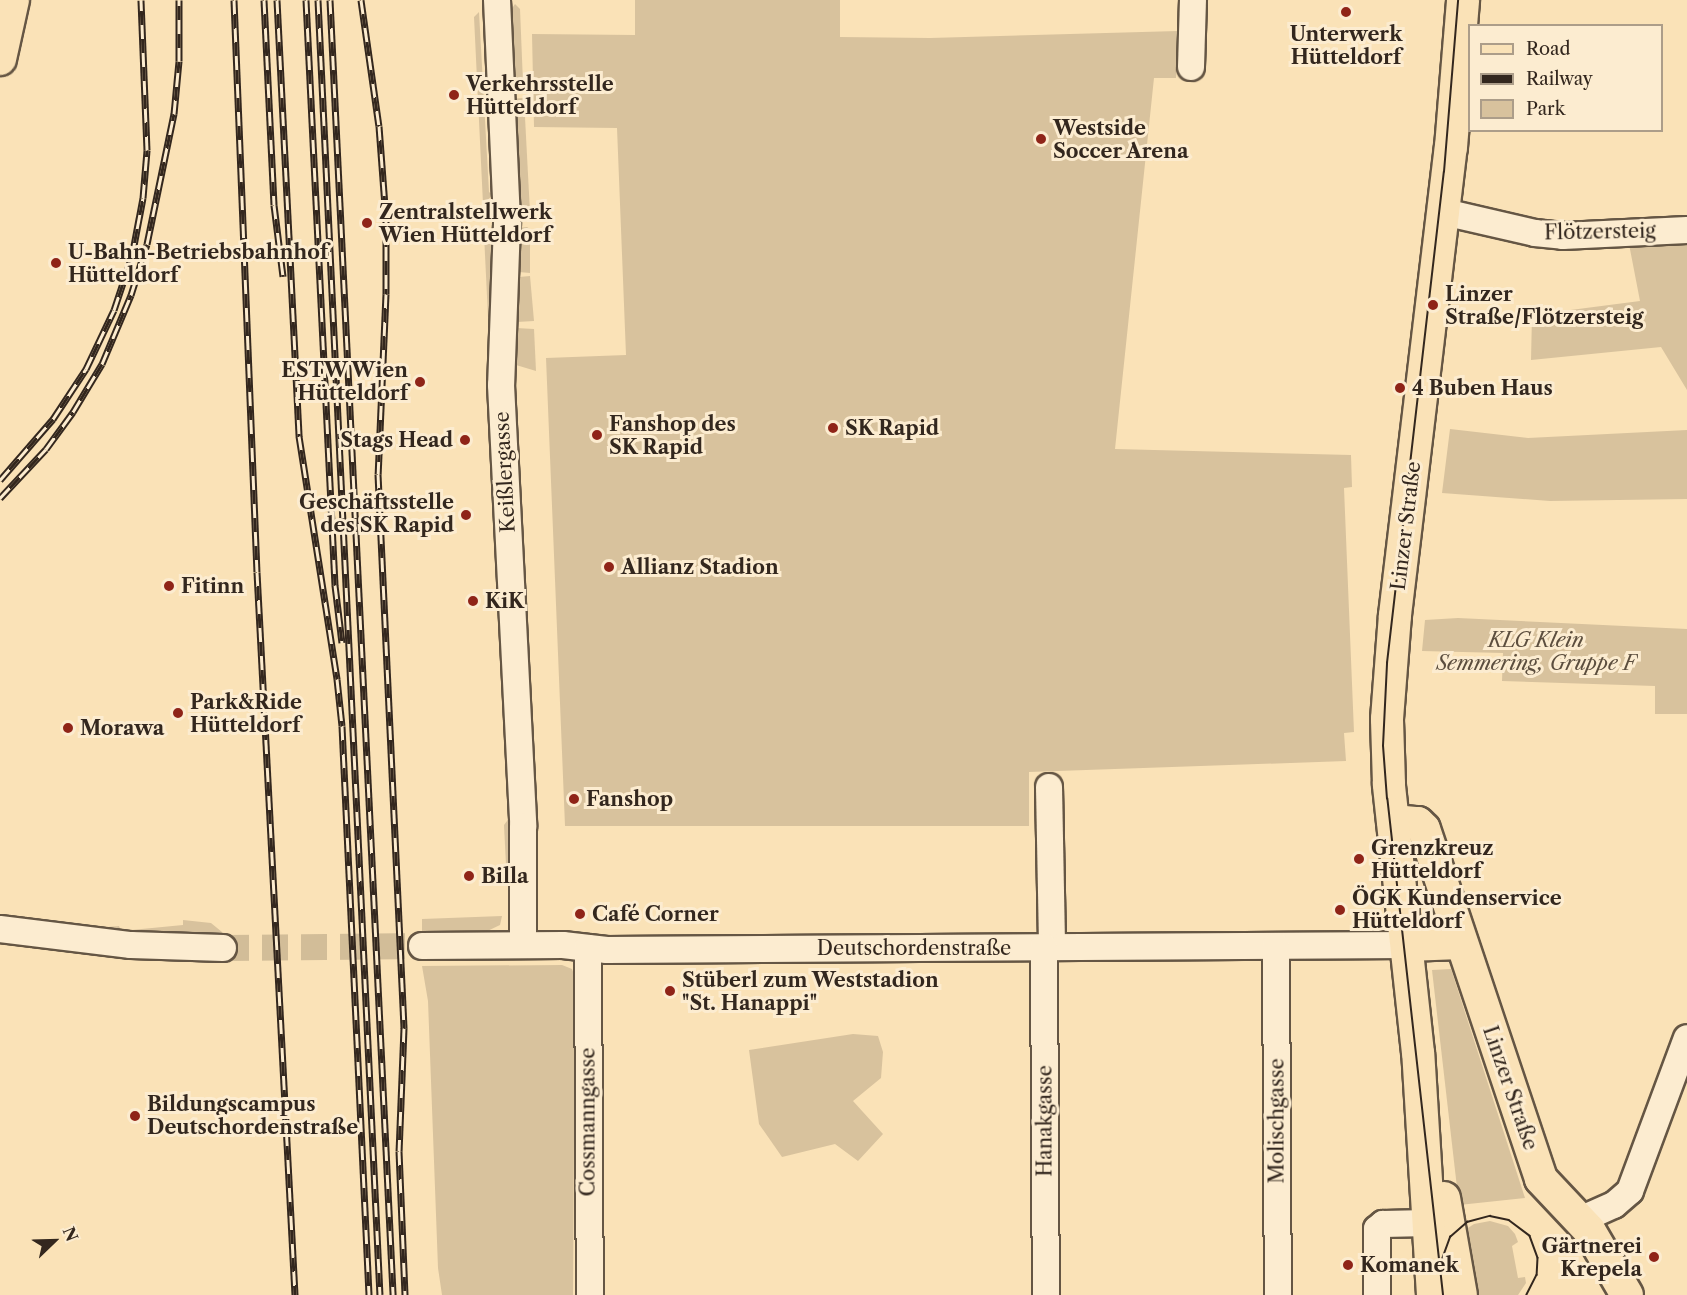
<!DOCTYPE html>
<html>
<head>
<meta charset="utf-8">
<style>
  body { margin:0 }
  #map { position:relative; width:1687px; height:1295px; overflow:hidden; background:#fae2b7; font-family:"Libre Caslon Text",serif }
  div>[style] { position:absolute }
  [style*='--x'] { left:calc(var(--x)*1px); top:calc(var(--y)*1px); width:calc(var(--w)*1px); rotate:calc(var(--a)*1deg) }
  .green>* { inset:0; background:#d8c29d; transform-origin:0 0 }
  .minor-tunnel>* { height:26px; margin-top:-13px; transform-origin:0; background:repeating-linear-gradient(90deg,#d2bd98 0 26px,transparent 0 39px) }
  .roads { filter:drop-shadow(2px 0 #655644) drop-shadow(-2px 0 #655644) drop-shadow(0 2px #655644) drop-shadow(0 -2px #655644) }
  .minor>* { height:26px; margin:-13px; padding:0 13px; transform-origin:13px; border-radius:13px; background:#fcecd0 }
  .major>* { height:32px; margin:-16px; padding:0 16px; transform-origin:16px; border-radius:16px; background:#fae2b7 }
  .tram>* { height:1.5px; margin:-0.75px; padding:0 0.75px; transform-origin:0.75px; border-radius:0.75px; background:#33271e }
  .rail>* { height:7px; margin-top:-3.5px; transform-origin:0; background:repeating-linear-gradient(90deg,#fcecd0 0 14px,#33271e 0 28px); box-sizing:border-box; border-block:2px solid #33271e }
  .dots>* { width:16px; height:16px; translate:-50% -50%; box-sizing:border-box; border:3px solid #fcecd0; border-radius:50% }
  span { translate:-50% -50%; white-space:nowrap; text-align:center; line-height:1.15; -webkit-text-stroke:6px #fcecd0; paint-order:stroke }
  .poi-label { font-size:20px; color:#33271e; font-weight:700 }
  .left { translate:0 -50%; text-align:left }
  .right { translate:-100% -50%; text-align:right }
  .street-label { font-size:20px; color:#33271e }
  .park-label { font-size:20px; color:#5c4e3e; font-style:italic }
  .legend { position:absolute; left:1468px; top:24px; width:195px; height:108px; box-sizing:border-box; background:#fcecd0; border:2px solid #ac9d89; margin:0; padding:8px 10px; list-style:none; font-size:18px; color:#33271e }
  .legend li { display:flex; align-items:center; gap:12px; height:30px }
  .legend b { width:30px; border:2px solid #ac9d89 }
  .north { position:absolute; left:24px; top:1211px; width:60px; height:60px; -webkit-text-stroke:4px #fcecd0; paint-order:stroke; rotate:67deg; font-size:16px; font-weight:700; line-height:24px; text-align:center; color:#33271e }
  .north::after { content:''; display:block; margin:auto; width:21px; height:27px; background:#33271e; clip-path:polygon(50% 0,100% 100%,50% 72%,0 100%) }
</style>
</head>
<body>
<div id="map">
  <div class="green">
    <i style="clip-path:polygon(635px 0,840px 0,840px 37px,930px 38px,1178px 31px,1176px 78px,1154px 78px,1115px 449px,1351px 455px,1352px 487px,1344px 488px,1354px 732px,1344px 733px,1346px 761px,1029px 772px,1029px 826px,565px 826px,546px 358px,626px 355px,617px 128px,534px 127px,532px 34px,635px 35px)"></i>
    <i style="clip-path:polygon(515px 4px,520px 9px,523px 83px,512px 77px,511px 10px)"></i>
    <i style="clip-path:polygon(479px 12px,489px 192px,493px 195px,483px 204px,474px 17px)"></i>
    <i style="left:524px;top:98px;width:123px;height:13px;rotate:87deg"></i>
    <i style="clip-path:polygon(527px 227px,530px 229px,530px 273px,519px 272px,519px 228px)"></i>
    <i style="clip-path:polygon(484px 234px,495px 244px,494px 318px,488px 317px)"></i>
    <i style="clip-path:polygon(1687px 241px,1687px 390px,1661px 347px,1531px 360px,1532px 315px,1640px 301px,1629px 244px)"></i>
    <i style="clip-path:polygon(530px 276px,534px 321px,517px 322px,519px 277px)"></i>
    <i style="clip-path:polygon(516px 328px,534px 329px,536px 371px,516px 365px)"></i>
    <i style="clip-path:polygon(1450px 429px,1528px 438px,1687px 430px,1687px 499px,1550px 501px,1442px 493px)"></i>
    <i style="clip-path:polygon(1458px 618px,1687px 629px,1687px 714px,1655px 714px,1655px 686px,1502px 681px,1503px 653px,1422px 651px,1425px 620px)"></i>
    <i style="clip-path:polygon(510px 817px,512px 840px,509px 865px,506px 865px,504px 825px)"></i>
    <i style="clip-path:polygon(502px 916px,500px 925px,479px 935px,422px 936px,422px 919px)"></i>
    <i style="clip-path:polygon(183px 920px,211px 923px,222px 932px,224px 938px,148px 938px,96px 928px,119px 926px,121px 931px,183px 925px)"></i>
    <i style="clip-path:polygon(562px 965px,572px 969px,575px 977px,573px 1295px,442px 1295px,438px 1268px,428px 1001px,422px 966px)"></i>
    <i style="clip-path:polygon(1451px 969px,1525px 1198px,1459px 1205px,1432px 970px)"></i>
    <i style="clip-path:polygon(853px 1034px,878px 1036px,883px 1052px,881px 1078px,853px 1101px,883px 1134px,858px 1161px,835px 1144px,782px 1157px,759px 1124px,749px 1050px)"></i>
    <i style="clip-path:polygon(1490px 1221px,1508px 1226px,1515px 1234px,1518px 1242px,1512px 1246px,1518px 1278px,1525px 1277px,1526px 1283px,1518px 1295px,1474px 1295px,1462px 1232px,1474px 1224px)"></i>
  </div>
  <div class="minor-tunnel">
    <i style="--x:223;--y:948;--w:199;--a:-0.6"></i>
  </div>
  <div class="roads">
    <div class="minor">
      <i style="--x:497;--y:0;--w:224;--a:87.4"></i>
      <i style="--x:507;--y:224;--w:161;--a:92.1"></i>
      <i style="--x:501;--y:385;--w:442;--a:87.1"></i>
      <i style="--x:523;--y:826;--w:118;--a:90"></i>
      <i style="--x:1191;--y:67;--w:67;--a:-88.3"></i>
      <i style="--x:1444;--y:212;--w:93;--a:13"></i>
      <i style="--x:1535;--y:233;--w:28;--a:6"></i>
      <i style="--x:1563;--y:236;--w:124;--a:-2.8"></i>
      <i style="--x:1049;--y:787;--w:160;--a:88.9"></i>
      <i style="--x:0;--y:929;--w:132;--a:7"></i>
      <i style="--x:131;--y:945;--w:92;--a:1.9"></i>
      <i style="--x:422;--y:946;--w:141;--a:-0.4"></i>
      <i style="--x:563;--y:945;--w:44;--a:6.5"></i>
      <i style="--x:607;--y:950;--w:800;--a:-0.36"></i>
      <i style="--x:1276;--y:946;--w:349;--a:89.7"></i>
      <i style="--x:1044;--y:947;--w:348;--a:89.7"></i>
      <i style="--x:588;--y:948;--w:347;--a:89.7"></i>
      <i style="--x:1580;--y:1220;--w:37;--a:-24"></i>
      <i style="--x:1614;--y:1205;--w:21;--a:-41"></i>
      <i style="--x:1630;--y:1191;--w:163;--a:-69.6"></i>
      <i style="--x:1377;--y:1295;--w:66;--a:-90"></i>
      <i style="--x:1377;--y:1229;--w:8;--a:-40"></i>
      <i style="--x:1383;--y:1224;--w:45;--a:-1.3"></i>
    </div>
    <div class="major">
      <i style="--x:0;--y:59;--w:60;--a:-77.6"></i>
      <i style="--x:1393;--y:821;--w:25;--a:5"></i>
      <i style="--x:1418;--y:823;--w:8;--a:45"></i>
      <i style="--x:1424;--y:829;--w:369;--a:71.5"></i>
      <i style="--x:1541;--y:1179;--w:70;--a:46.7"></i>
      <i style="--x:1589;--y:1230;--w:75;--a:59.7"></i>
      <i style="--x:1407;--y:945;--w:54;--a:-2.1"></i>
      <i style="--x:1444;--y:1198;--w:98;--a:80.1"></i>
      <i style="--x:1433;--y:1295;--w:242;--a:-93.5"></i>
      <i style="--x:1418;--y:1053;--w:271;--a:-96.2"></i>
      <i style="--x:1389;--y:784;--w:65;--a:-91.8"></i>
      <i style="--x:1387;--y:719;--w:104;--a:-85.6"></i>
      <i style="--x:1395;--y:615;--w:471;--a:-83.2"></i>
      <i style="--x:1451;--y:147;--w:147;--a:-85.3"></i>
    </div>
  </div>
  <div class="tram">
    <i style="--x:1441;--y:1262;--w:27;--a:-70"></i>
    <i style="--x:1450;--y:1237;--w:23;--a:-41"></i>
    <i style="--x:1467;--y:1222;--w:24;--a:-15"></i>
    <i style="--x:1490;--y:1216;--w:19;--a:12"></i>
    <i style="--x:1509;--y:1220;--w:26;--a:37"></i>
    <i style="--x:1530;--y:1236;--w:23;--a:70"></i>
    <i style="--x:1538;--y:1258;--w:17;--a:93"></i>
    <i style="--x:1537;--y:1275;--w:22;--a:117"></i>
    <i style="--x:1443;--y:1295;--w:499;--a:-96.4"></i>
    <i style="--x:1387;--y:799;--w:53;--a:-94.3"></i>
    <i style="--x:1383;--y:746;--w:83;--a:-87.2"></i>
    <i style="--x:1387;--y:663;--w:494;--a:-83.4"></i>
    <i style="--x:1444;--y:172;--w:173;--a:-85.3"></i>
  </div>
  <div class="rail">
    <i style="--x:234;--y:0;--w:572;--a:87.7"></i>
    <i style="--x:257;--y:572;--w:724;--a:86.99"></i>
    <i style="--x:264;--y:0;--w:205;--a:87.2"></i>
    <i style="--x:274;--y:205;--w:72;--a:82.8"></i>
    <i style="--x:277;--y:0;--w:437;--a:87.1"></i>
    <i style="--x:299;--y:436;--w:246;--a:81.1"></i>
    <i style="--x:337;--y:679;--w:47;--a:83.9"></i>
    <i style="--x:342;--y:726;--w:570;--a:87.28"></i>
    <i style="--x:306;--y:0;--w:586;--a:87.16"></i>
    <i style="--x:335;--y:585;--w:58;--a:83.1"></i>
    <i style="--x:318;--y:0;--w:1296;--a:87.26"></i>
    <i style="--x:330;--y:0;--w:1297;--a:87.21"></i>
    <i style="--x:361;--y:0;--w:127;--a:81.9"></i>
    <i style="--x:379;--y:126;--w:93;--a:85.7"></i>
    <i style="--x:386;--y:219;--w:75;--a:90"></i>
    <i style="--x:386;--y:294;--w:180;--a:92.5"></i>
    <i style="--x:378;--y:474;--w:555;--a:87.31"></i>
    <i style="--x:404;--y:1028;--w:123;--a:92.3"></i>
    <i style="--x:399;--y:1151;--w:144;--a:87.6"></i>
    <i style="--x:0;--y:480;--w:81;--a:-49"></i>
    <i style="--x:53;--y:419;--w:60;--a:-56.6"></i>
    <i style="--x:86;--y:369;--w:65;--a:-64.6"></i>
    <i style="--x:114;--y:310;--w:57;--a:-71.6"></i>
    <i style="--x:132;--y:256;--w:59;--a:-79.3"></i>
    <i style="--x:143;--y:198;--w:48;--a:-85.2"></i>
    <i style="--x:147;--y:150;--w:150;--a:-92.3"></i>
    <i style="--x:0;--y:498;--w:67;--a:-46.8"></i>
    <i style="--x:46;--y:449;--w:46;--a:-53.9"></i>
    <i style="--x:73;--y:412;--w:56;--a:-58.9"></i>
    <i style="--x:102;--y:364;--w:75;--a:-67.2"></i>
    <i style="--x:131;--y:295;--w:53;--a:-72.6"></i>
    <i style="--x:147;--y:244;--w:133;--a:-78.3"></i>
    <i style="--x:174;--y:114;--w:53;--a:-84.6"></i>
    <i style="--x:179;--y:61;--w:61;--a:-90"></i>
  </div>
  <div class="dots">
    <i style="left:1346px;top:12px;background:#8f2418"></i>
    <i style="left:454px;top:95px;background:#8f2418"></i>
    <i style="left:1041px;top:139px;background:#8f2418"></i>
    <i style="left:367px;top:223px;background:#8f2418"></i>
    <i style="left:56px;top:263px;background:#8f2418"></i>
    <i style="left:1433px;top:305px;background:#8f2418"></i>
    <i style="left:420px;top:382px;background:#8f2418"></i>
    <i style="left:1400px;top:388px;background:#8f2418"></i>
    <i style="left:833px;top:428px;background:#8f2418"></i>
    <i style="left:597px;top:435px;background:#8f2418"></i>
    <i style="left:465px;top:440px;background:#8f2418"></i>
    <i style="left:466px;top:515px;background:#8f2418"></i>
    <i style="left:609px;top:567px;background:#8f2418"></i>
    <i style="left:169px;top:586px;background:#8f2418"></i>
    <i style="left:473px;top:601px;background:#8f2418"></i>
    <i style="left:178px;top:713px;background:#8f2418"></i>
    <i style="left:68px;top:728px;background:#8f2418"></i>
    <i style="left:574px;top:799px;background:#8f2418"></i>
    <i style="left:1359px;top:859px;background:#8f2418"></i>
    <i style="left:469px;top:876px;background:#8f2418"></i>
    <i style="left:1340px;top:910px;background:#8f2418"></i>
    <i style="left:580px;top:914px;background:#8f2418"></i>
    <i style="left:670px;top:991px;background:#8f2418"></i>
    <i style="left:135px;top:1116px;background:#8f2418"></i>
    <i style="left:1654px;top:1257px;background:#8f2418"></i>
    <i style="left:1348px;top:1265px;background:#8f2418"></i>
  </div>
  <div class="poi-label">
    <span style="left:1346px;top:46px">Unterwerk<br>Hütteldorf</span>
    <span class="left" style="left:466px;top:96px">Verkehrsstelle<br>Hütteldorf</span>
    <span class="left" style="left:1053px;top:140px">Westside<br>Soccer Arena</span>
    <span class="left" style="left:379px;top:224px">Zentralstellwerk<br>Wien Hütteldorf</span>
    <span class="left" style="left:68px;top:264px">U-Bahn-Betriebsbahnhof<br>Hütteldorf</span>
    <span class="left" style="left:1445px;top:306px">Linzer<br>Straße/Flötzersteig</span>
    <span class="right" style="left:408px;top:382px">ESTW Wien<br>Hütteldorf</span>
    <span class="left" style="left:1412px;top:388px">4 Buben Haus</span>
    <span class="left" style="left:609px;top:436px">Fanshop des<br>SK Rapid</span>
    <span class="left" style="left:845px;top:428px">SK Rapid</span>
    <span class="right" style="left:453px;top:440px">Stags Head</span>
    <span class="right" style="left:454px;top:514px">Geschäftsstelle<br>des SK Rapid</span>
    <span class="left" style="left:621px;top:567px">Allianz Stadion</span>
    <span class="left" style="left:181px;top:586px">Fitinn</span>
    <span class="left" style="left:485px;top:601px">KiK</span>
    <span class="left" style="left:190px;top:714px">Park&amp;Ride<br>Hütteldorf</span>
    <span class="left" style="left:80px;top:728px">Morawa</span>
    <span class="left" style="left:586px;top:799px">Fanshop</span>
    <span class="left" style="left:1371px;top:860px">Grenzkreuz<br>Hütteldorf</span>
    <span class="left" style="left:481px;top:876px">Billa</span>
    <span class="left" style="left:1352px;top:910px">ÖGK Kundenservice<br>Hütteldorf</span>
    <span class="left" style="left:592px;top:914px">Café Corner</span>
    <span class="left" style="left:682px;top:992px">Stüberl zum Weststadion<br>"St. Hanappi"</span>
    <span class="left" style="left:147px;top:1116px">Bildungscampus<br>Deutschordenstraße</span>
    <span class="right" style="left:1642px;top:1258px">Gärtnerei<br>Krepela</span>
    <span class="left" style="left:1360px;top:1265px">Komanek</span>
  </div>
  <div class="street-label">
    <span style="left:1600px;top:232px;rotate:-1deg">Flötzersteig</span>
    <span style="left:505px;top:472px;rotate:-93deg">Keißlergasse</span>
    <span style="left:1406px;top:526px;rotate:-83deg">Linzer Straße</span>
    <span style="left:914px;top:948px">Deutschordenstraße</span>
    <span style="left:1510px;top:1088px;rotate:71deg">Linzer Straße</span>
    <span style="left:1045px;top:1121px;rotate:-90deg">Hanakgasse</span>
    <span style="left:1277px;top:1121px;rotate:-90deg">Molischgasse</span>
    <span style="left:588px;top:1122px;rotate:-90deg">Cossmanngasse</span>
  </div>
  <div class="park-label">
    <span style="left:1536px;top:652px">KLG Klein<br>Semmering, Gruppe F</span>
  </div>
  <ul class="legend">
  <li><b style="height:8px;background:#fae2b7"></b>Road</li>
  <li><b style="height:8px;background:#33271e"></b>Railway</li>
  <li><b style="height:16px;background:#d8c29d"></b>Park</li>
  </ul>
  <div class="north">N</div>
</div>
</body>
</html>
